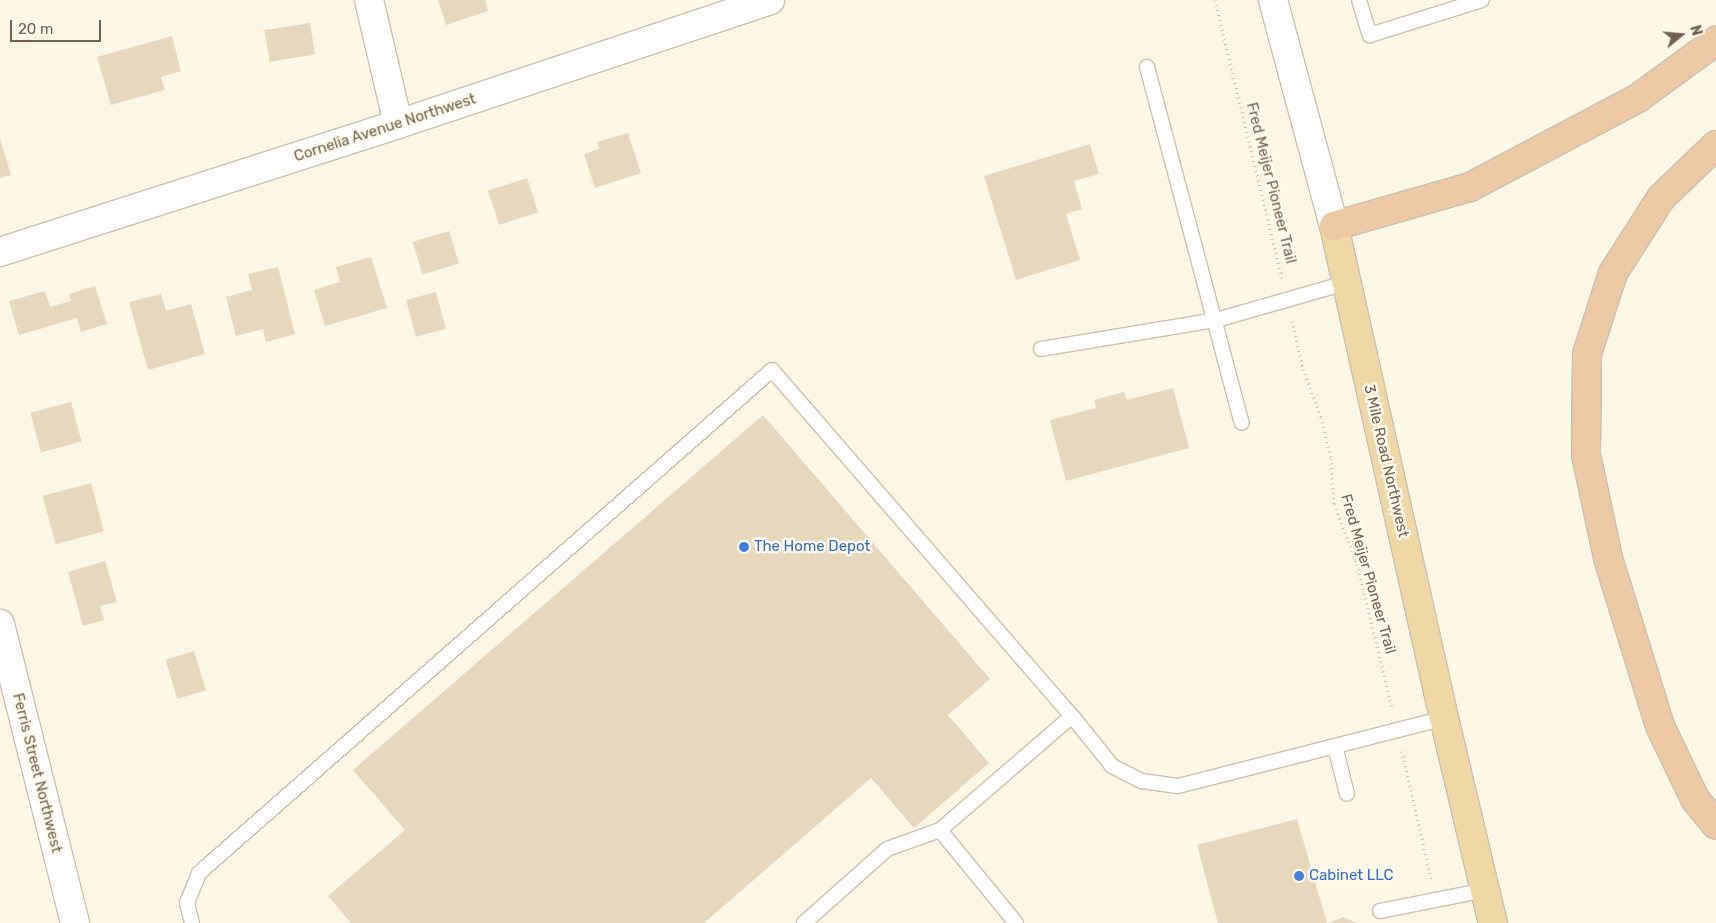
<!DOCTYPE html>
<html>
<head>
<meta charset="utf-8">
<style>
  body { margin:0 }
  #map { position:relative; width:1716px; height:923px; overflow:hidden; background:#faf7e7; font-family:Rubik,sans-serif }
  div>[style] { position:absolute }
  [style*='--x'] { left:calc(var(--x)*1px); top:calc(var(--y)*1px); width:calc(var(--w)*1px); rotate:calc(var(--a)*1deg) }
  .building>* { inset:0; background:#e7d7bd; transform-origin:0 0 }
  .path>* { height:3px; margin-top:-1.5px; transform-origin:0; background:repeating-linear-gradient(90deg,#d1c0a5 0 1px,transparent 0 5px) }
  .roads { filter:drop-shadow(1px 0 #cbc1ae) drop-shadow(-1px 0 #cbc1ae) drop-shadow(0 1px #cbc1ae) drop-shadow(0 -1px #cbc1ae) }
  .service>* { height:14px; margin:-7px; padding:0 7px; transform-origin:7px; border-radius:7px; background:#fff }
  .minor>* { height:28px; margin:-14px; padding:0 14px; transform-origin:14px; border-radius:14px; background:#fff }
  .secondary>* { height:28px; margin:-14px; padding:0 14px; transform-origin:14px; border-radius:14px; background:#fff }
  .trunk>* { height:28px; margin:-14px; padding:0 14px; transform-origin:14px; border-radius:14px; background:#efd7a6 }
  .motorway>* { height:28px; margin:-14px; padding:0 14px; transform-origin:14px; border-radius:14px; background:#edc8a5 }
  .dots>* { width:14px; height:14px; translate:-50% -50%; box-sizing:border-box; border:2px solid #fdfaed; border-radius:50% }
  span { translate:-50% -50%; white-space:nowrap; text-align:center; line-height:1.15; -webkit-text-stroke:5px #fdfaed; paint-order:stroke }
  .street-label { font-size:15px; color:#71624e }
  .shop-label { font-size:15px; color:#366cbe }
  .left { translate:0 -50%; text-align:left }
  .north { position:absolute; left:1656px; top:10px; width:50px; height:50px; -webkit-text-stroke:4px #fdfaed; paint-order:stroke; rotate:73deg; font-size:14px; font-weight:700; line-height:20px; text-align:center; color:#71624e }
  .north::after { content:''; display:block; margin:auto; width:18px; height:22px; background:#71624e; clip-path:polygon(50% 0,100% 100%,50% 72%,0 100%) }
  .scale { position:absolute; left:10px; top:20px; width:91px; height:22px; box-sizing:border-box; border:2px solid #71624e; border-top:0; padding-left:6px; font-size:15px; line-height:18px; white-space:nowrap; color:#71624e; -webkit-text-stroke:4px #fdfaed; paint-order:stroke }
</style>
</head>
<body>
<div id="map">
  <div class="building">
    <i style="clip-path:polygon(438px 0,485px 0,488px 11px,446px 25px)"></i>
    <i style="left:310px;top:23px;width:32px;height:46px;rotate:81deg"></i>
    <i style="clip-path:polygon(172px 36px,181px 71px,161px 77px,165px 90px,111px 105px,97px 57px)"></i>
    <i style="clip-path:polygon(628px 133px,641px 173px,595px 188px,584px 154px,599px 149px,597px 142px)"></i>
    <i style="clip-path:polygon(0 139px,11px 175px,0 178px)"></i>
    <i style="clip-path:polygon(1090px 144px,1099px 174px,1074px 181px,1082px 209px,1066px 214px,1080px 260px,1016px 280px,984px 176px)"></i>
    <i style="left:527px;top:178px;width:36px;height:41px;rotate:72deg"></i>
    <i style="left:449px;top:231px;width:34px;height:38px;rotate:73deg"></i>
    <i style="clip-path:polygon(371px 257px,387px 308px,325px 326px,314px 290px,340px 282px,336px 267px)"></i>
    <i style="clip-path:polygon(278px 267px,295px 334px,266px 342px,263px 329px,236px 336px,226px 297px,252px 290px,248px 274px)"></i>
    <i style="clip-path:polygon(95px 286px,107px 324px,81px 332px,77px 318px,19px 335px,9px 301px,45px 291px,50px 307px,71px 301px,69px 294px)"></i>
    <i style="left:436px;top:292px;width:38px;height:31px;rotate:75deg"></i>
    <i style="clip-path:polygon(161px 294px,166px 311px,191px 304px,205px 354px,148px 370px,129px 302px)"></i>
    <i style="clip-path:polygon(1173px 388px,1189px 448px,1066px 481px,1050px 420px,1096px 408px,1094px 400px,1124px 392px,1127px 400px)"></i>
    <i style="left:71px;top:402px;width:41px;height:42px;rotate:75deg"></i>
    <i style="clip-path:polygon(763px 415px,990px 679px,948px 715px,989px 763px,914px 828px,871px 778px,704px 923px,351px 923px,328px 896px,405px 830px,353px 770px)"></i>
    <i style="left:91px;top:483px;width:50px;height:50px;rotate:75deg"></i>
    <i style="clip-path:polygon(105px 561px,117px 602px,100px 606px,104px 620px,83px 626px,68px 572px)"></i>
    <i style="left:194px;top:651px;width:41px;height:30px;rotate:73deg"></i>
    <i style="clip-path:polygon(1297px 819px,1327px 923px,1218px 923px,1197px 845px)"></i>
    <i style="clip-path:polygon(1343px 917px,1357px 923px,1329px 923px)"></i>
  </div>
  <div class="path">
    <i style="--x:1215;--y:0;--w:287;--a:76.5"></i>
    <i style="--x:1292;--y:321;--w:49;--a:77.1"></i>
    <i style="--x:1303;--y:369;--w:51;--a:69.4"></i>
    <i style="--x:1321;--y:417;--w:42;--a:76.3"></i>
    <i style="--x:1331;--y:458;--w:46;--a:86.3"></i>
    <i style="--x:1334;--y:504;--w:64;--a:69"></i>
    <i style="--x:1357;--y:564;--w:148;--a:76.3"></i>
    <i style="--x:1402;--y:751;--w:131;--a:77.2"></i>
  </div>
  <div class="roads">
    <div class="service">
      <i style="--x:1359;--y:0;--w:37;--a:73"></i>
      <i style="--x:1370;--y:35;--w:117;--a:-17.4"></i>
      <i style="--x:1147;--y:67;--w:368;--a:75.1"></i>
      <i style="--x:1041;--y:349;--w:177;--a:-9.4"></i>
      <i style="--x:1216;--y:320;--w:135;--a:-15.9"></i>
      <i style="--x:1335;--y:746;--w:49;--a:76"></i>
      <i style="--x:1380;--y:911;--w:108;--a:-11.2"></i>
      <i style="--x:192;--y:923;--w:21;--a:-104"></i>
      <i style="--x:187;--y:903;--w:32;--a:-68"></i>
      <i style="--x:199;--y:873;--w:762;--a:-41.28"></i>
      <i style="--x:772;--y:370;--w:458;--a:49.1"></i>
      <i style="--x:804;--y:923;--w:111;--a:-41.7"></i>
      <i style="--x:887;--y:849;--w:56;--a:-19.7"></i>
      <i style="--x:1016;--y:923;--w:120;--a:-129.3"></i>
      <i style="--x:940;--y:830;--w:174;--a:-40.8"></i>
      <i style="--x:1072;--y:716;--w:64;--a:51.3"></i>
      <i style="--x:1112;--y:766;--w:34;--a:27"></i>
      <i style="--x:1142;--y:781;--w:36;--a:8"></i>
      <i style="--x:1178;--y:786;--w:275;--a:-14.3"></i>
    </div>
    <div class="minor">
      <i style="--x:369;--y:0;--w:127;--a:76.8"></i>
      <i style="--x:0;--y:252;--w:418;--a:-17.8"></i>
      <i style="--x:398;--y:124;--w:392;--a:-18.4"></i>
      <i style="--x:0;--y:624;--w:308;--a:75.9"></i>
    </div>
    <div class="secondary">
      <i style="--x:1273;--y:0;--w:234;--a:74.9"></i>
    </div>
    <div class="trunk">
      <i style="--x:1334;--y:226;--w:504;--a:77.4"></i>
      <i style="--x:1444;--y:718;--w:211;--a:76.6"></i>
    </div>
    <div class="motorway">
      <i style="--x:1716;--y:145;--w:76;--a:136.1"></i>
      <i style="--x:1661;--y:198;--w:89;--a:122.6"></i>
      <i style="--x:1613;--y:273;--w:85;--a:107.8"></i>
      <i style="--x:1587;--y:354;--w:101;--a:90.6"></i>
      <i style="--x:1586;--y:455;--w:105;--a:77.9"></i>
      <i style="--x:1608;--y:558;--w:176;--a:72.8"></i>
      <i style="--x:1660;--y:726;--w:81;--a:64.4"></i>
      <i style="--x:1695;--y:799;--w:33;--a:51"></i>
      <i style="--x:1334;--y:226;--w:141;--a:-16"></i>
      <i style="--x:1470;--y:187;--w:190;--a:-27.9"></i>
      <i style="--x:1638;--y:98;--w:97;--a:-36.2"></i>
    </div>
  </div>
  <div class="dots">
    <i style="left:744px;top:547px;background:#3f7fe0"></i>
    <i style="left:1299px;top:876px;background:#3f7fe0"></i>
  </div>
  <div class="street-label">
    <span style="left:385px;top:128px;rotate:-18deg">Cornelia Avenue Northwest</span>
    <span style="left:1271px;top:183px;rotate:76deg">Fred Meijer Pioneer Trail</span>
    <span style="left:1386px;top:461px;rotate:77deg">3 Mile Road Northwest</span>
    <span style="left:1368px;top:574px;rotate:74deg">Fred Meijer Pioneer Trail</span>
    <span style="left:37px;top:773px;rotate:76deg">Ferris Street Northwest</span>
  </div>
  <div class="shop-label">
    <span class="left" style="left:754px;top:547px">The Home Depot</span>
    <span class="left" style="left:1309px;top:876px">Cabinet LLC</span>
  </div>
  <div class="north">N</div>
  <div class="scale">20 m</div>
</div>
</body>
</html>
